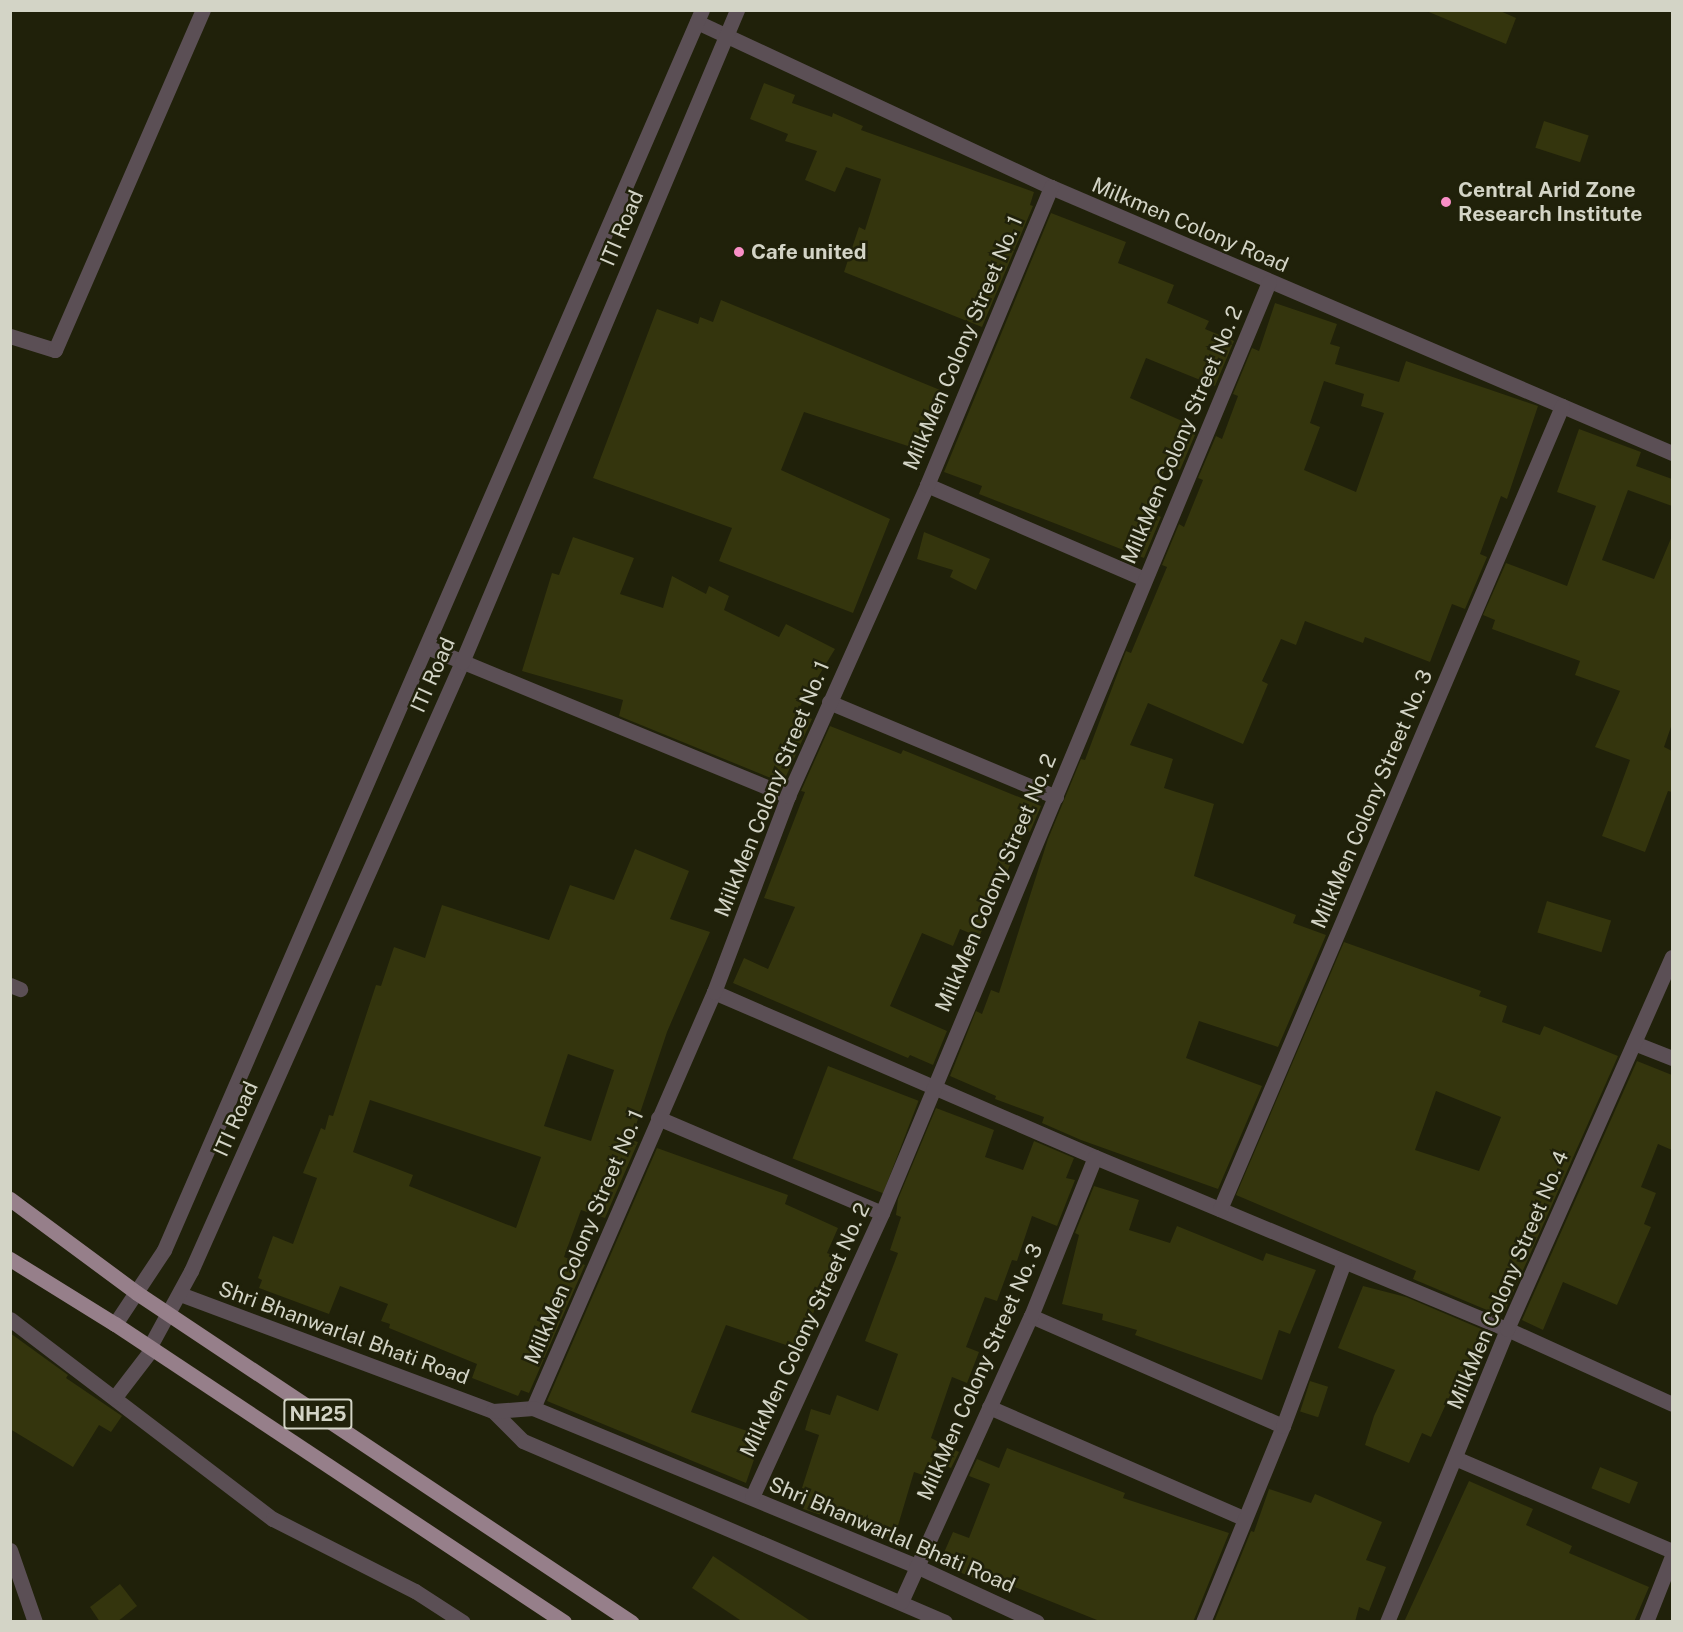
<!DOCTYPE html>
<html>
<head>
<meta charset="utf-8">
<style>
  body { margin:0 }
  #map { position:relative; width:1683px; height:1632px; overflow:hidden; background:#20210a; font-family:"Public Sans",sans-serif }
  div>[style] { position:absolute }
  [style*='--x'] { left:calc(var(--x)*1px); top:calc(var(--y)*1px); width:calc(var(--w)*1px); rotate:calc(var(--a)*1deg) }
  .building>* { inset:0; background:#34350d; transform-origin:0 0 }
  .minor>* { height:15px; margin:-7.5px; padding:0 7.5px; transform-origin:7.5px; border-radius:7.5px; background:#5b4f55 }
  .tertiary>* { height:15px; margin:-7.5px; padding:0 7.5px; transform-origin:7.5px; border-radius:7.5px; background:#5b4f55 }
  .primary>* { height:15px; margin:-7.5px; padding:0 7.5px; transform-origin:7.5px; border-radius:7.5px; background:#967f8a }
  .dots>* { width:16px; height:16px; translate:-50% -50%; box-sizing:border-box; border:3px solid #20210a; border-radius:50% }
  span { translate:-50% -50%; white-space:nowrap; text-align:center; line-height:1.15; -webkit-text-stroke:5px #20210a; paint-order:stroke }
  .shield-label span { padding:2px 4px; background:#20210a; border:2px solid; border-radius:4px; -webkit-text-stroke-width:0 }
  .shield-label { font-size:20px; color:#d3d4c6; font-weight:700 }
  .poi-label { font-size:21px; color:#d3d4c6; font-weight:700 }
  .left { translate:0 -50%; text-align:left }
  .street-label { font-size:21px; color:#d3d4c6 }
  .frame { position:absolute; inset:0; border:12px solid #d3d4c6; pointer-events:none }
</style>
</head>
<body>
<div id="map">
  <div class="building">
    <i style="clip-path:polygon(1424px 10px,1498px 10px,1516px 18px,1506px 44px)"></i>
    <i style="clip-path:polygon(764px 83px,795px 95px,792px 103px,832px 117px,833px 113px,863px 126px,861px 130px,1034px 192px,1030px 205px,1033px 206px,982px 327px,844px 272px,859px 227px,865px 230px,881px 179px,846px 167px,835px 192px,805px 180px,817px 151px,785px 141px,788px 134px,750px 119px)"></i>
    <i style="left:1544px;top:121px;width:47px;height:28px;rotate:18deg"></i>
    <i style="clip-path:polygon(1051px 213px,1126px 242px,1118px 263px,1174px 285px,1167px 303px,1209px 321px,1205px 329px,1234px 341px,1215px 386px,1146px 358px,1130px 398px,1198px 428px,1180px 470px,1167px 464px,1148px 511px,1161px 517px,1144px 558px,979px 494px,982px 486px,944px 472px)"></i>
    <i style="clip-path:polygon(721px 300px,940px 390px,917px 449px,804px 412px,781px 470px,890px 519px,853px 613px,719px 561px,732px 528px,593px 478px,657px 309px,698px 324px,700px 317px,713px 322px)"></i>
    <i style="clip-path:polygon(evenodd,1275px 303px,1337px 324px,1330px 344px,1340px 347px,1335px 364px,1399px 382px,1406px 361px,1538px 406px,1507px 499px,1501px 496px,1480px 554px,1487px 557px,1465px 609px,1452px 604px,1430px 662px,1365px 637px,1363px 643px,1305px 621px,1296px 645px,1281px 639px,1262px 681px,1268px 684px,1243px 744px,1148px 703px,1130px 745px,1173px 759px,1164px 788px,1214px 804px,1194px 876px,1296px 915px,1293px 923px,1326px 935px,1278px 1047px,1199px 1021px,1186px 1058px,1262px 1086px,1218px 1189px,1081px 1140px,1042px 1123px,1044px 1117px,995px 1099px,996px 1096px,950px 1076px,976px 1011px,982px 1014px,991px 990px,999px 993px,1048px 839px,1081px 759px,1085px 760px,1126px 651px,1131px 653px,1167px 567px,1162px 565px,1179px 524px,1184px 527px,1203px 480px,1198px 478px,1216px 436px,1222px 439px,1238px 396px,1233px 394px,1252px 348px,1259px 351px,1275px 303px,1324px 381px,1364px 394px,1361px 406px,1384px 413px,1356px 492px,1304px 470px,1320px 427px,1310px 423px,1324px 381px)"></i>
    <i style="clip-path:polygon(1579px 429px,1641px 452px,1636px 466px,1672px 479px,1672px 506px,1628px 490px,1602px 560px,1654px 579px,1672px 536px,1672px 724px,1664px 747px,1672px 751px,1672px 792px,1668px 791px,1645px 852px,1602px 836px,1630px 760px,1595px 747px,1620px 691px,1575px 675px,1580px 661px,1492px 629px,1495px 620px,1483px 615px,1506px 563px,1567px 586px,1596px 506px,1557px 492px)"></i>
    <i style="clip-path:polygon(924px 532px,990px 559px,976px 590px,950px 577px,953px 570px,917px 559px)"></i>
    <i style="clip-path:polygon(573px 537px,634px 558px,620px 594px,663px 608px,672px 576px,706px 594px,709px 586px,729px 596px,724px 610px,779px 637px,786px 624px,835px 649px,796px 713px,812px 719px,783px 783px,619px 716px,623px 700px,522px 671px,552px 573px,559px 575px)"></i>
    <i style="clip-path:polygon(830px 726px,901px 754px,903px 750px,1041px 806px,1030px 832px,1025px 830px,979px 937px,960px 929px,953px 946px,922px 933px,890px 1006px,947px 1031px,933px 1065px,910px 1055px,908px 1058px,733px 983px,744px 958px,768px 969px,795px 907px,764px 898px,805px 792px,801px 791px)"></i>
    <i style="clip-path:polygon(evenodd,635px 849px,689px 871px,670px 919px,710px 932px,667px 1032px,631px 1140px,638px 1142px,605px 1218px,581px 1210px,564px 1257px,585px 1265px,529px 1393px,521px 1390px,518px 1396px,472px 1378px,477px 1364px,389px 1328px,390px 1324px,381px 1321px,388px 1304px,340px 1286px,329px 1314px,259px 1288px,262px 1280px,258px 1278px,273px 1236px,293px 1244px,317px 1178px,303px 1173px,321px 1128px,325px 1130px,329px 1115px,333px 1116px,376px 985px,381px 986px,394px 947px,425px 958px,442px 905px,549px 940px,570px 885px,614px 900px,635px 849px,568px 1054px,614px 1070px,591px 1141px,544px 1126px,568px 1054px,635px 849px,370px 1100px,541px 1157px,516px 1228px,409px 1186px,413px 1175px,353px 1152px,370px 1100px)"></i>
    <i style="left:1547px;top:901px;width:67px;height:33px;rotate:17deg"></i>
    <i style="clip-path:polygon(evenodd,1344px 942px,1481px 991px,1479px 996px,1507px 1006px,1502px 1022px,1540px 1035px,1544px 1026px,1618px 1056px,1504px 1313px,1496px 1309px,1494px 1313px,1413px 1279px,1416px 1271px,1236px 1195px,1344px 942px,1436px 1091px,1501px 1117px,1479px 1171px,1415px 1150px,1436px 1091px)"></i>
    <i style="clip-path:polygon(1637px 1061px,1672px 1075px,1672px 1150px,1658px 1144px,1641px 1187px,1656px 1193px,1644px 1224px,1651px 1227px,1617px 1305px,1563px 1282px,1543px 1330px,1522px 1320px)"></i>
    <i style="left:828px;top:1066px;width:97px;height:99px;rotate:21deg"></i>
    <i style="clip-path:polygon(936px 1108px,994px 1130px,985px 1157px,1023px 1170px,1034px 1141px,1074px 1158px,1066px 1178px,1075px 1180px,1057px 1226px,1032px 1216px,1017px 1261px,1012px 1260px,997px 1301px,985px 1297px,966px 1347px,979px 1352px,967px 1383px,952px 1377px,931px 1438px,939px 1442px,926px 1476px,914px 1472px,894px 1539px,803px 1509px,809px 1490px,802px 1488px,819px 1435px,805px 1430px,811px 1409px,830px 1415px,837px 1395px,878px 1411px,898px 1354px,865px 1341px,898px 1253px,890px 1250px,901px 1217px,896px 1215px,898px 1199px)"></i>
    <i style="clip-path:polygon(657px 1148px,788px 1195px,785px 1204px,838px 1228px,827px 1253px,841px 1258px,829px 1293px,821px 1290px,801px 1350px,726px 1325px,691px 1412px,762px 1436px,746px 1483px,547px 1401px)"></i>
    <i style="clip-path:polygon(1094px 1186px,1139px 1200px,1129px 1230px,1170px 1243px,1177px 1226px,1263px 1261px,1266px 1253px,1316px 1270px,1290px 1334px,1279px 1330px,1262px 1380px,1135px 1335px,1137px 1330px,1102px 1320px,1103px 1314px,1062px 1304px,1079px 1235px,1075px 1233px)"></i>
    <i style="clip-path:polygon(1363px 1286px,1406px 1297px,1486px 1331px,1455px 1395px,1451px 1393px,1431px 1437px,1422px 1433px,1409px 1463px,1365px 1445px,1374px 1416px,1395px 1370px,1338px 1348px)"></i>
    <i style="clip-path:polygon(10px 1333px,68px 1375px,66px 1378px,122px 1416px,111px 1432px,99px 1425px,73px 1467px,10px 1429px)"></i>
    <i style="left:1310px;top:1381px;width:19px;height:32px;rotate:18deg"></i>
    <i style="clip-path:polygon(951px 1448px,959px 1452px,951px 1468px,944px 1465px)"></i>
    <i style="clip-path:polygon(1007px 1448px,1125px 1493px,1123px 1498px,1229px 1533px,1193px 1622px,1102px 1622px,992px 1578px,989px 1584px,939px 1564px,953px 1532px,969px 1538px,990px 1484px,969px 1476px,977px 1459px,999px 1468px)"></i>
    <i style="left:1600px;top:1467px;width:41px;height:23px;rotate:22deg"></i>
    <i style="clip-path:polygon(1469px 1481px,1533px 1509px,1526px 1525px,1572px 1546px,1569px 1553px,1649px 1587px,1634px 1622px,1404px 1622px)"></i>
    <i style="clip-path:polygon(1269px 1489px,1311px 1503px,1315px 1494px,1382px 1522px,1366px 1560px,1386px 1567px,1369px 1611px,1359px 1607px,1355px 1622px,1214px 1622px,1251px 1531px,1254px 1532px)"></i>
    <i style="clip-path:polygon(713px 1556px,812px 1622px,743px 1622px,692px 1588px)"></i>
    <i style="clip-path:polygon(120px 1584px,137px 1606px,117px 1622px,100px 1622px,90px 1607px)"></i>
  </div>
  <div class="minor">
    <i style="--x:697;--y:22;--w:391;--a:25"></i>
    <i style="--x:1051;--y:187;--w:676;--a:23.19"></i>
    <i style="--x:10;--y:336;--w:47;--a:17.3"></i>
    <i style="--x:55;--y:350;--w:371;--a:-66.5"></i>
    <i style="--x:927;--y:485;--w:236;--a:23.4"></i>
    <i style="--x:427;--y:647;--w:391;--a:22.4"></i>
    <i style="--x:829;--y:702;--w:246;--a:22.7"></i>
    <i style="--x:10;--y:985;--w:11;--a:22"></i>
    <i style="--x:714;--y:992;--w:415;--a:23.4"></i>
    <i style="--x:1095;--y:1157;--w:446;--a:22.7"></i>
    <i style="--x:1507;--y:1329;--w:181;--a:24.4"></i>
    <i style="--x:1634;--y:1043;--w:41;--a:21.5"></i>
    <i style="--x:658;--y:1118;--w:243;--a:23"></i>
    <i style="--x:1220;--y:1209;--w:873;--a:-66.93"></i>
    <i style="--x:180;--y:1294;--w:334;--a:20.5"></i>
    <i style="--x:493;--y:1411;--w:42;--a:45"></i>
    <i style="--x:523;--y:1441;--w:459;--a:23.2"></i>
    <i style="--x:1031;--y:1316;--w:275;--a:23.6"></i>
    <i style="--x:10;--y:1319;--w:330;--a:37.3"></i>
    <i style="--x:273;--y:1519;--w:159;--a:26.9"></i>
    <i style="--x:415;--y:1591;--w:57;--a:32.9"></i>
    <i style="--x:115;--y:1397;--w:59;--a:-52.5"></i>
    <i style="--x:989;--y:1407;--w:277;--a:23.6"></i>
    <i style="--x:533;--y:1408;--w:454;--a:-66.5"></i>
    <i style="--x:714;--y:992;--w:210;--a:-69.3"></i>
    <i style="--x:788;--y:796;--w:341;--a:-65.9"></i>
    <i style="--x:927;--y:485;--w:323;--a:-67.4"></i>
    <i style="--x:493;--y:1411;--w:40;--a:-4.3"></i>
    <i style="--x:533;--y:1408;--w:414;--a:22.4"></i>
    <i style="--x:916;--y:1566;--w:133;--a:24.8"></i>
    <i style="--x:1455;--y:1458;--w:236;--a:23.2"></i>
    <i style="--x:752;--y:1497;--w:312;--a:-65.4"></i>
    <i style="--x:882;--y:1213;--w:1008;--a:-67.43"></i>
    <i style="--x:10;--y:1550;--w:76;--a:70.9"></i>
    <i style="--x:901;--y:1602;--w:314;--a:-65.6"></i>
    <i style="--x:1031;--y:1316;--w:171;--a:-68.1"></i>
    <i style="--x:1203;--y:1622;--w:212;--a:-67.8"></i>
    <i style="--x:1283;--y:1426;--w:175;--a:-69.6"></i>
    <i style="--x:1387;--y:1622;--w:317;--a:-67.7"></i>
    <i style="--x:1507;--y:1329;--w:407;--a:-66.1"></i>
    <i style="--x:1646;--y:1622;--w:71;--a:-68.5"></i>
  </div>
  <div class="tertiary">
    <i style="--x:115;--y:1324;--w:89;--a:-56.5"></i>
    <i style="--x:164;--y:1250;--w:1352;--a:-66.55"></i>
    <i style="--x:149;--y:1348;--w:88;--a:-61.4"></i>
    <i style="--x:191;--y:1271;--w:667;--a:-66.01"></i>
    <i style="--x:462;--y:662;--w:708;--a:-67.13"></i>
  </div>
  <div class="primary">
    <i style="--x:10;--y:1199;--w:158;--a:36.5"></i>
    <i style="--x:137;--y:1293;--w:594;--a:33.66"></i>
    <i style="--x:10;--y:1259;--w:123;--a:31.8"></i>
    <i style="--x:115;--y:1324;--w:539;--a:33.57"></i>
  </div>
  <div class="dots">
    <i style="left:1446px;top:202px;background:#fa8fc7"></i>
    <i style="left:739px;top:252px;background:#fa8fc7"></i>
  </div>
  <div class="shield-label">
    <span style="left:318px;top:1414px">NH25</span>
  </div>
  <div class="poi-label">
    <span class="left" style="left:1458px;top:202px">Central Arid Zone<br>Research Institute</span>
    <span class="left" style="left:751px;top:252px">Cafe united</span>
  </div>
  <div class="street-label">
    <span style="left:1190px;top:225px;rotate:23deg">Milkmen Colony Road</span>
    <span style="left:622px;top:228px;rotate:-67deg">ITI Road</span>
    <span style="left:963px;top:343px;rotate:-67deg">MilkMen Colony Street No. 1</span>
    <span style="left:1182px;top:435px;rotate:-67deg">MilkMen Colony Street No. 2</span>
    <span style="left:433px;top:675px;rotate:-66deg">ITI Road</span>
    <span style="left:772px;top:789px;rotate:-68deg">MilkMen Colony Street No. 1</span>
    <span style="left:1372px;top:799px;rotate:-67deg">MilkMen Colony Street No. 3</span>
    <span style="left:996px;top:883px;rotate:-67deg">MilkMen Colony Street No. 2</span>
    <span style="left:236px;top:1119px;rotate:-66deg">ITI Road</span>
    <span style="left:584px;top:1237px;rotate:-67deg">MilkMen Colony Street No. 1</span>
    <span style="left:1508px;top:1280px;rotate:-67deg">MilkMen Colony Street No. 4</span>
    <span style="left:805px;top:1330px;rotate:-65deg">MilkMen Colony Street No. 2</span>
    <span style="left:344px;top:1333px;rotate:20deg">Shri Bhanwarlal Bhati Road</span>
    <span style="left:980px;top:1372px;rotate:-66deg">MilkMen Colony Street No. 3</span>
    <span style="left:892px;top:1535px;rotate:23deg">Shri Bhanwarlal Bhati Road</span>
  </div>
  <div class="frame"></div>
</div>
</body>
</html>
